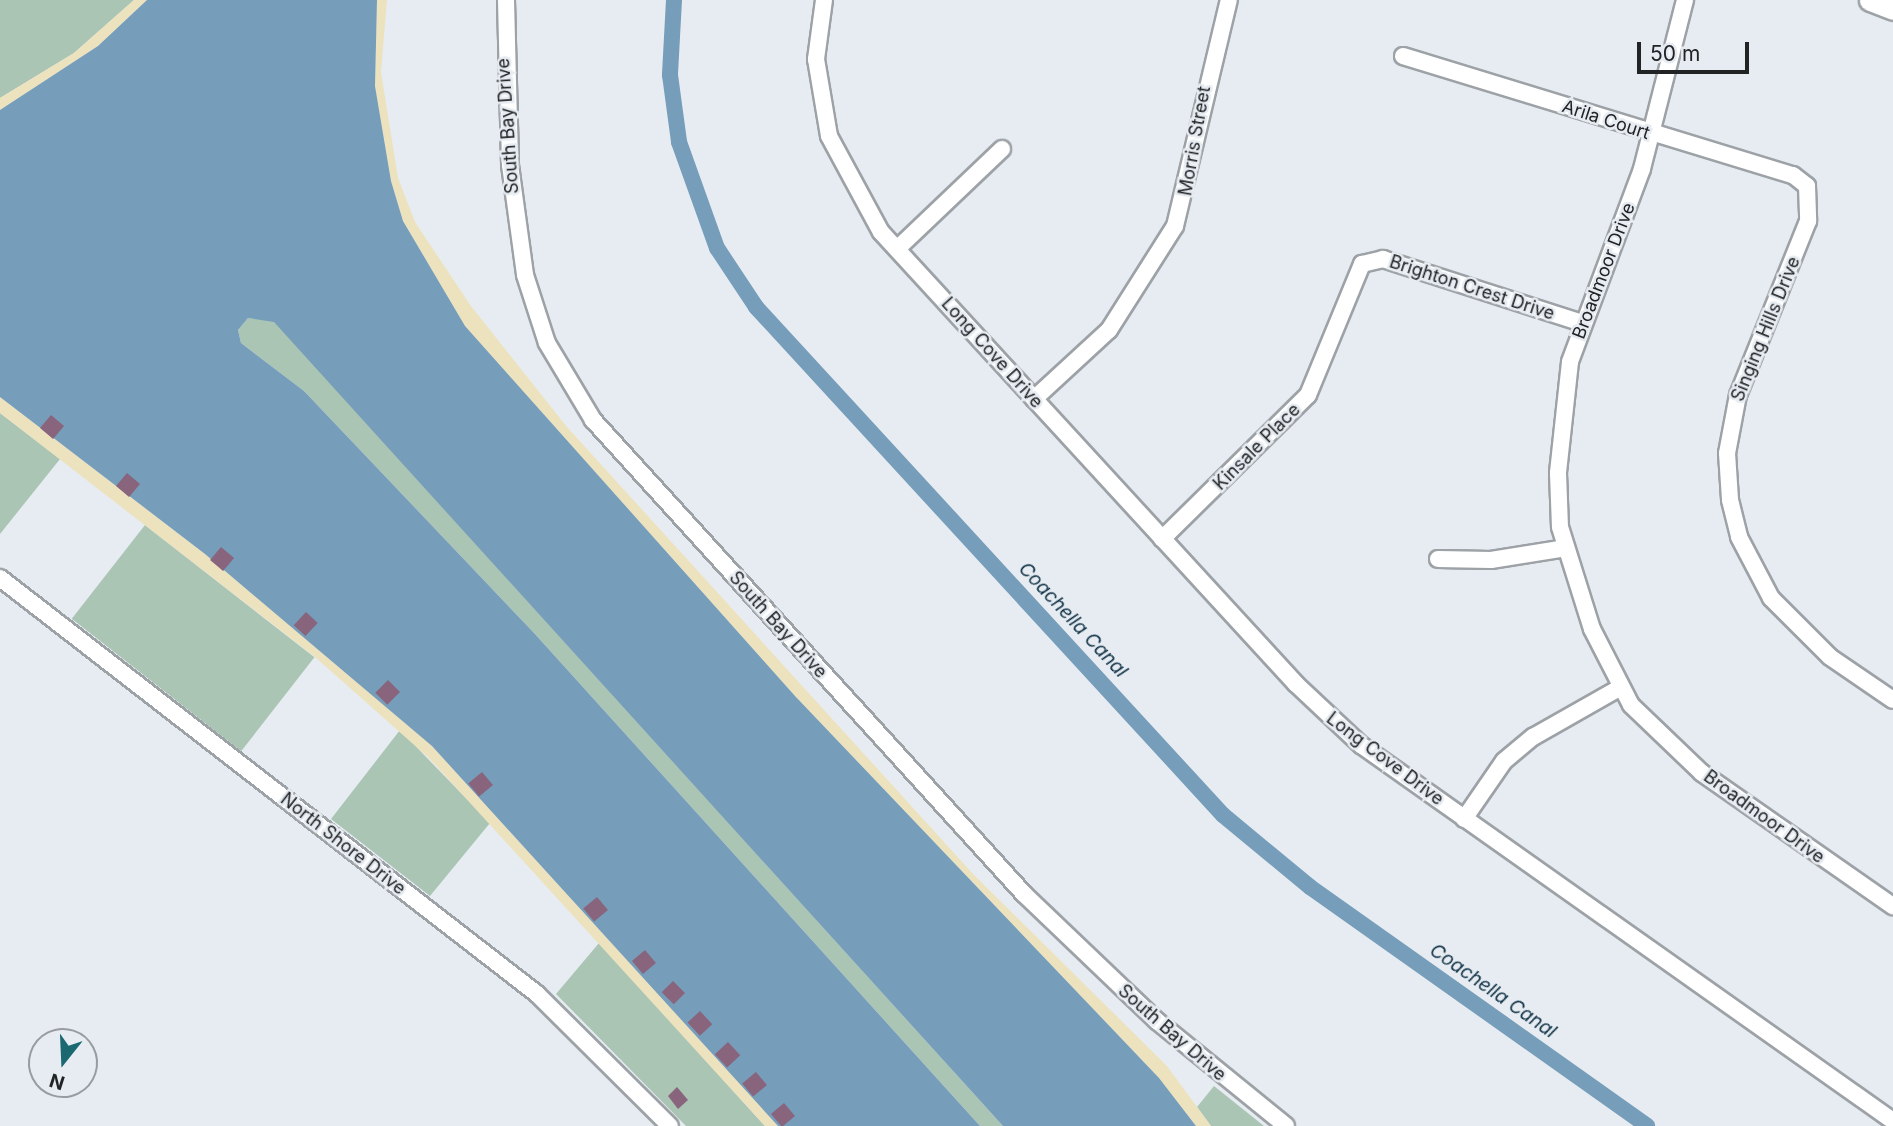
<!DOCTYPE html>
<html>
<head>
<meta charset="utf-8">
<style>
  body { margin:0 }
  #map { position:relative; width:1893px; height:1126px; overflow:hidden; background:#e7ecf2; font-family:Inter,sans-serif }
  div>[style] { position:absolute }
  [style*='--x'] { left:calc(var(--x)*1px); top:calc(var(--y)*1px); width:calc(var(--w)*1px); rotate:calc(var(--a)*1deg) }
  .green>* { inset:0; background:#abc5b5; transform-origin:0 0 }
  .sand>* { inset:0; background:#ece2bd }
  .water>* { inset:0; background:#769db9 }
  .canal>* { height:16px; margin:-8px; padding:0 8px; transform-origin:8px; border-radius:8px; background:#769db9 }
  .building>* { inset:0; background:#89647d; transform-origin:0 0 }
  .roads { filter:drop-shadow(2px 0 #9da2a7) drop-shadow(-2px 0 #9da2a7) drop-shadow(0 2px #9da2a7) drop-shadow(0 -2px #9da2a7) }
  .street>* { height:16px; margin:-8px; padding:0 8px; transform-origin:8px; border-radius:8px; background:#fff }
  .secondary>* { height:21px; margin:-10.5px; padding:0 10.5px; transform-origin:10.5px; border-radius:10.5px; background:#fff }
  span { translate:-50% -50%; white-space:nowrap; text-align:center; line-height:1.15; -webkit-text-stroke:5px #e7ecf2; paint-order:stroke }
  .street-label { font-size:18px; color:#212325 }
  .water-label { font-size:19px; color:#0f3145; font-style:italic }
  .north { position:absolute; left:28px; top:1028px; width:70px; height:70px; box-sizing:border-box; background:#e7ecf2; border:2px solid #989ca0; border-radius:50%; rotate:198deg; font-size:19px; font-weight:700; line-height:28px; text-align:center; color:#212325 }
  .north::after { content:''; display:block; margin:auto; width:24px; height:32px; background:#1c6871; clip-path:polygon(50% 0,100% 100%,50% 72%,0 100%) }
  .scale { position:absolute; left:1637px; top:42px; width:112px; height:32px; box-sizing:border-box; border:4px solid #212325; border-top:0; padding-left:9px; font-size:21px; line-height:24px; white-space:nowrap; color:#212325; -webkit-text-stroke:5px #e7ecf2; paint-order:stroke }
</style>
</head>
<body>
<div id="map">
  <div class="green">
    <i style="clip-path:polygon(0 0,134px 0,74px 53px,0 98px)"></i>
    <i style="clip-path:polygon(248px 318px,274px 321px,1003px 1126px,980px 1126px,534px 633px,304px 391px,241px 343px,238px 330px)"></i>
    <i style="clip-path:polygon(0 413px,60px 459px,0 534px)"></i>
    <i style="left:145px;top:525px;width:215px;height:119px;rotate:38deg"></i>
    <i style="clip-path:polygon(400px 730px,490px 823px,430px 896px,331px 819px)"></i>
    <i style="clip-path:polygon(599px 943px,765px 1126px,686px 1126px,556px 994px)"></i>
    <i style="clip-path:polygon(1214px 1086px,1264px 1126px,1211px 1126px,1197px 1107px)"></i>
  </div>
  <div class="sand">
    <i style="clip-path:polygon(134px 0,147px 0,98px 46px,0 110px,0 98px,74px 53px)"></i>
    <i style="clip-path:polygon(377px 0,387px 0,381px 72px,398px 178px,415px 222px,471px 306px,567px 427px,974px 875px,1167px 1066px,1211px 1126px,1196px 1126px,1159px 1078px,795px 696px,465px 326px,403px 221px,391px 181px,375px 86px)"></i>
    <i style="clip-path:polygon(0 397px,205px 554px,432px 746px,778px 1126px,765px 1126px,430px 759px,315px 657px,0 413px)"></i>
  </div>
  <div class="water">
    <i style="clip-path:polygon(147px 0,377px 0,375px 86px,391px 181px,403px 221px,465px 326px,795px 696px,1159px 1078px,1196px 1126px,1003px 1126px,274px 322px,248px 318px,238px 330px,241px 343px,304px 391px,534px 633px,980px 1126px,778px 1126px,432px 746px,205px 554px,0 397px,0 110px,98px 46px)"></i>
  </div>
  <div class="canal">
    <i style="--x:674;--y:0;--w:75;--a:93.1"></i>
    <i style="--x:670;--y:75;--w:68;--a:82.3"></i>
    <i style="--x:679;--y:142;--w:113;--a:70.3"></i>
    <i style="--x:717;--y:248;--w:71;--a:56.5"></i>
    <i style="--x:756;--y:307;--w:690;--a:47.41"></i>
    <i style="--x:1223;--y:815;--w:113;--a:39.6"></i>
    <i style="--x:1310;--y:887;--w:413;--a:35.3"></i>
  </div>
  <div class="building">
    <i style="left:51px;top:415px;width:17px;height:17px;rotate:40deg"></i>
    <i style="left:127px;top:473px;width:17px;height:17px;rotate:40deg"></i>
    <i style="left:221px;top:547px;width:17px;height:17px;rotate:40deg"></i>
    <i style="left:306px;top:612px;width:16px;height:18px;rotate:43deg"></i>
    <i style="left:388px;top:680px;width:17px;height:18px;rotate:45deg"></i>
    <i style="left:482px;top:772px;width:17px;height:18px;rotate:50deg"></i>
    <i style="left:597px;top:897px;width:17px;height:18px;rotate:50deg"></i>
    <i style="left:645px;top:950px;width:17px;height:17px;rotate:50deg"></i>
    <i style="left:673px;top:981px;width:17px;height:16px;rotate:45deg"></i>
    <i style="left:700px;top:1011px;width:18px;height:17px;rotate:47deg"></i>
    <i style="left:728px;top:1042px;width:18px;height:18px;rotate:47deg"></i>
    <i style="left:756px;top:1072px;width:17px;height:18px;rotate:50deg"></i>
    <i style="clip-path:polygon(677px 1087px,688px 1100px,678px 1109px,668px 1096px)"></i>
    <i style="left:784px;top:1103px;width:17px;height:17px;rotate:50deg"></i>
  </div>
  <div class="roads">
    <div class="street">
      <i style="--x:506;--y:0;--w:165;--a:88.6"></i>
      <i style="--x:510;--y:165;--w:111;--a:82.2"></i>
      <i style="--x:525;--y:275;--w:71;--a:72.1"></i>
      <i style="--x:547;--y:343;--w:90;--a:59.1"></i>
      <i style="--x:593;--y:420;--w:641;--a:47.72"></i>
      <i style="--x:1024;--y:894;--w:184;--a:43.7"></i>
      <i style="--x:1157;--y:1021;--w:166;--a:39.1"></i>
      <i style="--x:824;--y:0;--w:60;--a:97.7"></i>
      <i style="--x:816;--y:59;--w:78;--a:80.4"></i>
      <i style="--x:829;--y:136;--w:109;--a:61.6"></i>
      <i style="--x:881;--y:232;--w:614;--a:47.44"></i>
      <i style="--x:1296;--y:684;--w:89;--a:43.2"></i>
      <i style="--x:1361;--y:745;--w:651;--a:35.25"></i>
      <i style="--x:1685;--y:0;--w:174;--a:104.3"></i>
      <i style="--x:1642;--y:169;--w:206;--a:110.5"></i>
      <i style="--x:1570;--y:362;--w:112;--a:96.2"></i>
      <i style="--x:1558;--y:473;--w:54;--a:87.9"></i>
      <i style="--x:1560;--y:527;--w:107;--a:72.6"></i>
      <i style="--x:1592;--y:629;--w:85;--a:62.8"></i>
      <i style="--x:1631;--y:705;--w:98;--a:43.8"></i>
      <i style="--x:1702;--y:773;--w:233;--a:34.9"></i>
      <i style="--x:1403;--y:56;--w:408;--a:17"></i>
      <i style="--x:1793;--y:175;--w:18;--a:38"></i>
      <i style="--x:1807;--y:186;--w:35;--a:88"></i>
      <i style="--x:1808;--y:221;--w:188;--a:111.9"></i>
      <i style="--x:1738;--y:395;--w:59;--a:100.7"></i>
      <i style="--x:1727;--y:453;--w:47;--a:86.3"></i>
      <i style="--x:1730;--y:500;--w:38;--a:76"></i>
      <i style="--x:1739;--y:537;--w:69;--a:62.3"></i>
      <i style="--x:1771;--y:598;--w:83;--a:45"></i>
      <i style="--x:1830;--y:657;--w:76;--a:34.3"></i>
      <i style="--x:897;--y:249;--w:145;--a:-43.6"></i>
      <i style="--x:1034;--y:399;--w:102;--a:-42.6"></i>
      <i style="--x:1109;--y:330;--w:123;--a:-57.6"></i>
      <i style="--x:1175;--y:226;--w:232;--a:-76.6"></i>
      <i style="--x:1162;--y:539;--w:205;--a:-44.6"></i>
      <i style="--x:1308;--y:395;--w:142;--a:-67.6"></i>
      <i style="--x:1362;--y:264;--w:22;--a:-13"></i>
      <i style="--x:1383;--y:259;--w:209;--a:17.8"></i>
      <i style="--x:1438;--y:559;--w:53;--a:1.1"></i>
      <i style="--x:1491;--y:560;--w:76;--a:-9.1"></i>
      <i style="--x:0;--y:578;--w:679;--a:37.76"></i>
      <i style="--x:537;--y:994;--w:187;--a:44.8"></i>
      <i style="--x:1464;--y:819;--w:70;--a:-55.4"></i>
      <i style="--x:1504;--y:761;--w:38;--a:-40"></i>
      <i style="--x:1533;--y:737;--w:101;--a:-29.6"></i>
    </div>
    <div class="secondary">
      <i style="--x:1870;--y:0;--w:25;--a:21"></i>
    </div>
  </div>
  <div class="street-label">
    <span style="left:1606px;top:120px;rotate:18deg">Arila Court</span>
    <span style="left:508px;top:126px;rotate:-94deg">South Bay Drive</span>
    <span style="left:1195px;top:141px;rotate:-80deg">Morris Street</span>
    <span style="left:1604px;top:271px;rotate:-69deg">Broadmoor Drive</span>
    <span style="left:1472px;top:288px;rotate:18deg">Brighton Crest Drive</span>
    <span style="left:1766px;top:329px;rotate:-68deg">Singing Hills Drive</span>
    <span style="left:992px;top:353px;rotate:48deg">Long Cove Drive</span>
    <span style="left:1257px;top:447px;rotate:-45deg">Kinsale Place</span>
    <span style="left:778px;top:625px;rotate:48deg">South Bay Drive</span>
    <span style="left:1385px;top:759px;rotate:37deg">Long Cove Drive</span>
    <span style="left:1764px;top:817px;rotate:36deg">Broadmoor Drive</span>
    <span style="left:343px;top:844px;rotate:38deg">North Shore Drive</span>
    <span style="left:1172px;top:1033px;rotate:41deg">South Bay Drive</span>
  </div>
  <div class="water-label">
    <span style="left:1073px;top:620px;rotate:47deg">Coachella Canal</span>
    <span style="left:1493px;top:991px;rotate:35deg">Coachella Canal</span>
  </div>
  <div class="north">N</div>
  <div class="scale">50 m</div>
</div>
</body>
</html>
